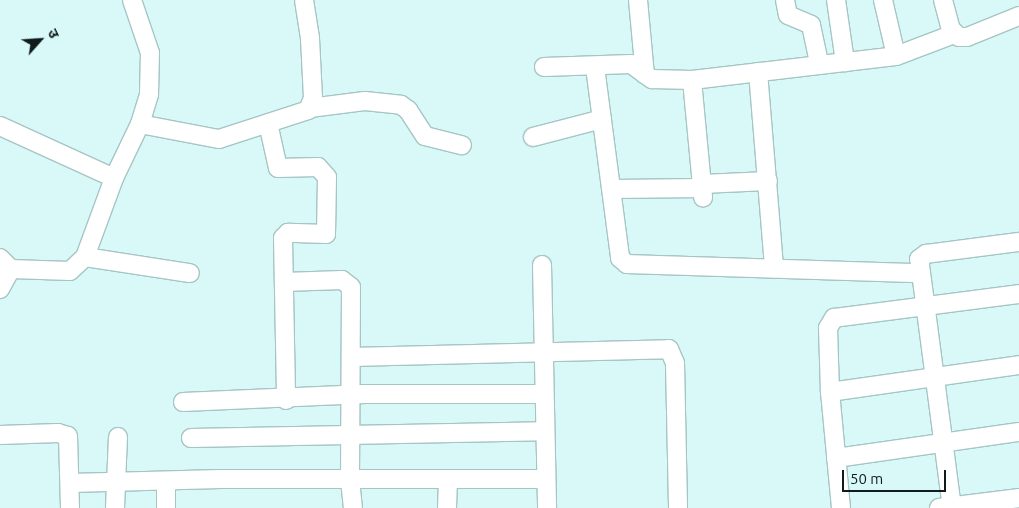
<!DOCTYPE html>
<html>
<head>
<meta charset="utf-8">
<style>
  body { margin:0 }
  #map { position:relative; width:1019px; height:508px; overflow:hidden; background:#d9f9f8; font-family:Ubuntu,"Noto Sans Devanagari",sans-serif }
  div>[style] { position:absolute }
  [style*='--x'] { left:calc(var(--x)*1px); top:calc(var(--y)*1px); width:calc(var(--w)*1px); rotate:calc(var(--a)*1deg) }
  .roads { filter:drop-shadow(1px 0 #a6c5c5) drop-shadow(-1px 0 #a6c5c5) drop-shadow(0 1px #a6c5c5) drop-shadow(0 -1px #a6c5c5) }
  .minor>* { height:18px; margin:-9px; padding:0 9px; transform-origin:9px; border-radius:9px; background:#fff }
  span { translate:-50% -50%; white-space:nowrap; text-align:center; line-height:1.15; -webkit-text-stroke:4px #d9f9f8; paint-order:stroke }
  .north { position:absolute; left:15px; top:15px; width:50px; height:50px; -webkit-text-stroke:4px #d9f9f8; paint-order:stroke; rotate:64deg; font-size:14px; font-weight:700; line-height:20px; text-align:center; color:#101c1c }
  .north::after { content:''; display:block; margin:auto; width:18px; height:22px; background:#101c1c; clip-path:polygon(50% 0,100% 100%,50% 72%,0 100%) }
  .scale { position:absolute; left:842px; top:470px; width:104px; height:22px; box-sizing:border-box; border:2px solid #101c1c; border-top:0; padding-left:6px; font-size:15px; line-height:18px; white-space:nowrap; color:#101c1c; -webkit-text-stroke:4px #d9f9f8; paint-order:stroke }
</style>
</head>
<body>
<div id="map">
  <div class="roads">
    <div class="minor">
      <i style="--x:638;--y:0;--w:75;--a:84.7"></i>
      <i style="--x:785;--y:0;--w:15;--a:79"></i>
      <i style="--x:788;--y:15;--w:25;--a:23"></i>
      <i style="--x:811;--y:25;--w:40;--a:78"></i>
      <i style="--x:836;--y:0;--w:63;--a:81.7"></i>
      <i style="--x:883;--y:0;--w:57;--a:76.9"></i>
      <i style="--x:943;--y:0;--w:30;--a:75"></i>
      <i style="--x:951;--y:29;--w:11;--a:45"></i>
      <i style="--x:959;--y:37;--w:8;--a:0"></i>
      <i style="--x:967;--y:37;--w:56;--a:-22"></i>
      <i style="--x:544;--y:67;--w:87;--a:-2"></i>
      <i style="--x:631;--y:64;--w:26;--a:36"></i>
      <i style="--x:652;--y:79;--w:40;--a:1.4"></i>
      <i style="--x:692;--y:80;--w:205;--a:-6.7"></i>
      <i style="--x:896;--y:56;--w:62;--a:-20.8"></i>
      <i style="--x:595;--y:67;--w:193;--a:82.5"></i>
      <i style="--x:620;--y:258;--w:9;--a:41"></i>
      <i style="--x:627;--y:264;--w:292;--a:1.8"></i>
      <i style="--x:758;--y:72;--w:197;--a:85.3"></i>
      <i style="--x:692;--y:80;--w:118;--a:84.6"></i>
      <i style="--x:310;--y:108;--w:55;--a:-7.3"></i>
      <i style="--x:365;--y:101;--w:36;--a:6"></i>
      <i style="--x:401;--y:105;--w:9;--a:36"></i>
      <i style="--x:408;--y:110;--w:31;--a:57"></i>
      <i style="--x:425;--y:136;--w:38;--a:14"></i>
      <i style="--x:268;--y:123;--w:46;--a:77.5"></i>
      <i style="--x:278;--y:168;--w:40;--a:-1.4"></i>
      <i style="--x:318;--y:167;--w:13;--a:48"></i>
      <i style="--x:327;--y:177;--w:57;--a:91"></i>
      <i style="--x:326;--y:234;--w:38;--a:-178"></i>
      <i style="--x:288;--y:233;--w:7;--a:135"></i>
      <i style="--x:283;--y:238;--w:162;--a:88.9"></i>
      <i style="--x:140;--y:124;--w:80;--a:10.8"></i>
      <i style="--x:219;--y:139;--w:94;--a:-18"></i>
      <i style="--x:308;--y:110;--w:13;--a:-67"></i>
      <i style="--x:313;--y:98;--w:60;--a:-92.9"></i>
      <i style="--x:310;--y:38;--w:38;--a:-99"></i>
      <i style="--x:0;--y:126;--w:125;--a:24.5"></i>
      <i style="--x:533;--y:137;--w:71;--a:-14.6"></i>
      <i style="--x:702;--y:184;--w:66;--a:-2.6"></i>
      <i style="--x:612;--y:189;--w:90;--a:-0.6"></i>
      <i style="--x:85;--y:257;--w:106;--a:8.7"></i>
      <i style="--x:0;--y:258;--w:16;--a:45"></i>
      <i style="--x:11;--y:269;--w:23;--a:119"></i>
      <i style="--x:542;--y:265;--w:243;--a:88.8"></i>
      <i style="--x:11;--y:269;--w:59;--a:1.9"></i>
      <i style="--x:70;--y:271;--w:21;--a:-43"></i>
      <i style="--x:85;--y:257;--w:84;--a:-69.8"></i>
      <i style="--x:114;--y:178;--w:60;--a:-64.3"></i>
      <i style="--x:140;--y:124;--w:31;--a:-73"></i>
      <i style="--x:149;--y:94;--w:41;--a:-88.6"></i>
      <i style="--x:150;--y:53;--w:56;--a:-108.8"></i>
      <i style="--x:284;--y:282;--w:58;--a:-2"></i>
      <i style="--x:342;--y:280;--w:11;--a:38"></i>
      <i style="--x:351;--y:287;--w:193;--a:90.3"></i>
      <i style="--x:350;--y:480;--w:28;--a:84"></i>
      <i style="--x:351;--y:357;--w:318;--a:-1.4"></i>
      <i style="--x:669;--y:349;--w:15;--a:67"></i>
      <i style="--x:675;--y:363;--w:145;--a:88.8"></i>
      <i style="--x:830;--y:392;--w:64;--a:-91.8"></i>
      <i style="--x:828;--y:328;--w:12;--a:-59"></i>
      <i style="--x:834;--y:318;--w:187;--a:-7.4"></i>
      <i style="--x:183;--y:402;--w:182;--a:-2.5"></i>
      <i style="--x:365;--y:394;--w:178;--a:0"></i>
      <i style="--x:0;--y:435;--w:58;--a:-2"></i>
      <i style="--x:58;--y:433;--w:10;--a:17"></i>
      <i style="--x:68;--y:436;--w:72;--a:88.4"></i>
      <i style="--x:191;--y:438;--w:353;--a:-1.1"></i>
      <i style="--x:836;--y:458;--w:185;--a:-8.1"></i>
      <i style="--x:166;--y:481;--w:27;--a:90"></i>
      <i style="--x:70;--y:483;--w:150;--a:-1.5"></i>
      <i style="--x:220;--y:479;--w:326;--a:0"></i>
      <i style="--x:115;--y:508;--w:71;--a:-87.6"></i>
      <i style="--x:447;--y:508;--w:28;--a:-88"></i>
      <i style="--x:841;--y:508;--w:117;--a:-95.4"></i>
      <i style="--x:830;--y:392;--w:191;--a:-8.1"></i>
      <i style="--x:939;--y:508;--w:81;--a:-7.1"></i>
      <i style="--x:952;--y:508;--w:251;--a:-97.5"></i>
      <i style="--x:919;--y:259;--w:9;--a:-36"></i>
      <i style="--x:926;--y:254;--w:94;--a:-7.4"></i>
    </div>
  </div>
  <div class="north">उ</div>
  <div class="scale">50 m</div>
</div>
</body>
</html>
